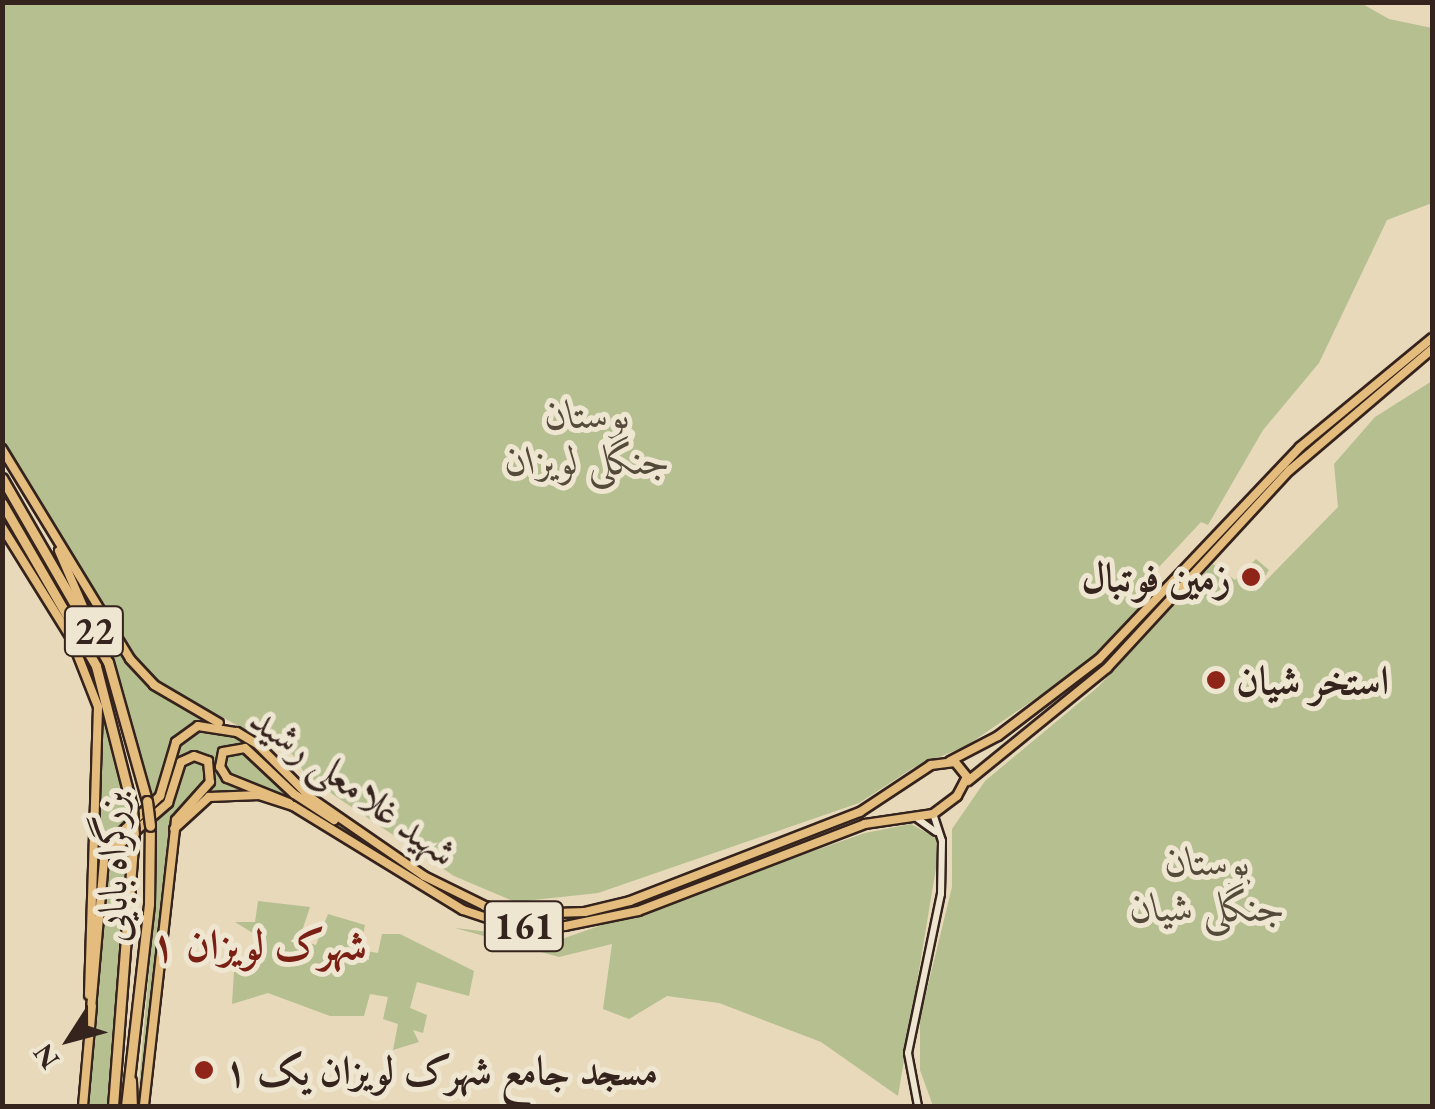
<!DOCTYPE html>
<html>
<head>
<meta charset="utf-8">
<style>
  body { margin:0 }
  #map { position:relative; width:1435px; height:1109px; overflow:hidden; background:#e7d9ba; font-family:"EB Garamond",Amiri,serif }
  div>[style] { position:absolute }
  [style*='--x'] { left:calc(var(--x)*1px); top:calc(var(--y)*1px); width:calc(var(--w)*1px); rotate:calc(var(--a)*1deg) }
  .green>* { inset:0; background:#b5bf90 }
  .roads { filter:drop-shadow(2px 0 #35231d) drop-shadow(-2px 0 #35231d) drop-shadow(0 2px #35231d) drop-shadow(0 -2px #35231d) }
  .secondary>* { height:6px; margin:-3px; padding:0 3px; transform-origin:3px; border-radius:3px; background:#efe6d2 }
  .primary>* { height:8px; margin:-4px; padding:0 4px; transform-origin:4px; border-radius:4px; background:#e4bc7d }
  .highway>* { height:9px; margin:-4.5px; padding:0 4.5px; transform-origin:4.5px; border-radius:4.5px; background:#e4bc7d }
  .bridges { filter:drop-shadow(2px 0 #35231d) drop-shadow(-2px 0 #35231d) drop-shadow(0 2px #35231d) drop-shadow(0 -2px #35231d) }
  .highway-bridge>* { height:9px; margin:-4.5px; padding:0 4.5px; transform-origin:4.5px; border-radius:4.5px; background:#e4bc7d }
  .dots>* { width:28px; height:28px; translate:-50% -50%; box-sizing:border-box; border:5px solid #efe6d2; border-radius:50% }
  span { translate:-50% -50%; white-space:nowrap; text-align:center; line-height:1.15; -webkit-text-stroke:10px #efe6d2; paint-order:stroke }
  .shield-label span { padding:2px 8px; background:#efe6d2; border:2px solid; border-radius:8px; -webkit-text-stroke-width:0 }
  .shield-label { font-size:38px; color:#35231d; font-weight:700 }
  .park-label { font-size:40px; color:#554a3a; font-style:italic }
  .poi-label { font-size:40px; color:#35231d; font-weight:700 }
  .right { translate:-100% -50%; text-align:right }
  .left { translate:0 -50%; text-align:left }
  .street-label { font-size:40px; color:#35231d }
  .neighbourhood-label { font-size:42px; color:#7a1f14; font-weight:700 }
  .frame { position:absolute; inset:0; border:5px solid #35231d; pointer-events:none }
  .north { position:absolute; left:20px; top:989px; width:100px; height:100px; -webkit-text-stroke:8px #efe6d2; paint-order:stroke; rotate:234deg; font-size:28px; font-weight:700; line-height:40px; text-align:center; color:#35231d }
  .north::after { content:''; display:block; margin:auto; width:35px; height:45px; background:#35231d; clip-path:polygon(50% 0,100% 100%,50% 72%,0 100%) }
</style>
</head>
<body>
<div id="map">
  <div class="green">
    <i style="clip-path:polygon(1359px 2px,1389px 19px,1432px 28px,1432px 203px,1387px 220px,1319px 363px,1263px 430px,1208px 525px,1201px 522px,1145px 582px,1154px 596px,1082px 667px,966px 746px,913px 768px,859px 803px,598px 893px,515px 902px,454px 876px,307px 777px,293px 755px,154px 681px,124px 644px,3px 443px,3px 3px)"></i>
    <i style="clip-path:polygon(1432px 381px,1432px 1106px,933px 1106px,920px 1070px,920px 1018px,952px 887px,952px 829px,985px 781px,1098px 687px,1213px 564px,1235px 580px,1256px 559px,1269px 570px,1254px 593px,1338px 507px,1334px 464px,1375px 417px)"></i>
    <i style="clip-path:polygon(56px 541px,128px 658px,161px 692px,215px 722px,195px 725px,176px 739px,152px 802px,123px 688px)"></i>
    <i style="clip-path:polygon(72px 626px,92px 667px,130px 818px,97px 859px,101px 709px)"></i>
    <i style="clip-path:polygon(201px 728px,246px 741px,305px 800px,248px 748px,235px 744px,218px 757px,219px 771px,260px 792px,228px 790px,200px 799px,215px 770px,208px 759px,189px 754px,177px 763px,171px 789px,153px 813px,167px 791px,175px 751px)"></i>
    <i style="clip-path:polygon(242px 749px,302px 803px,486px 915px,409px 877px,275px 791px,226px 775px,222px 761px,229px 750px)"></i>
    <i style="clip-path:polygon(189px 758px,208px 765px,208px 782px,173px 823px,137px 1106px,154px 916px,154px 817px)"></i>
    <i style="clip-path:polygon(911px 824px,936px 838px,938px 856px,898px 1096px,821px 1042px,719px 1003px,667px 996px,629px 1019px,603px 1009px,612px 944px,559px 957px,455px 928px,559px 940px,865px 833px)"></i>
    <i style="clip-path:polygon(131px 832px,109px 1106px,88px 1106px,109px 860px)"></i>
    <i style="clip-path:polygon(258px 901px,310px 907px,299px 940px,316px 945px,328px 914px,365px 925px,360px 950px,378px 953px,382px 934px,400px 934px,474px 971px,469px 996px,417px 982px,410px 1008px,427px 1015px,423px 1033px,413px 1030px,419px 1042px,393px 1050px,398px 1024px,383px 1019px,388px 997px,370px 994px,364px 1016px,330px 1016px,268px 993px,232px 1004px,234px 971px,251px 973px,256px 935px,235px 922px,255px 922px)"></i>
  </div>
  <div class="roads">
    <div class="secondary">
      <i style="--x:918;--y:819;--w:22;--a:36"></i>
      <i style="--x:918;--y:1106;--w:54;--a:-100.7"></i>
      <i style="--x:908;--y:1053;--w:162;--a:-78.3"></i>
      <i style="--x:941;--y:894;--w:53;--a:-88.9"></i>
      <i style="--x:942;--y:841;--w:28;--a:-108"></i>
    </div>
    <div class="primary">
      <i style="--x:2;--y:449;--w:246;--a:58.6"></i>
      <i style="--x:130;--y:659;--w:35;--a:47"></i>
      <i style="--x:154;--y:685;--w:75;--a:30.3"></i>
      <i style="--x:2;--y:527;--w:131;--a:58.1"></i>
      <i style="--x:71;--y:638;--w:74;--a:68.6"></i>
      <i style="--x:98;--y:707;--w:288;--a:91.8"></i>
      <i style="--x:59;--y:551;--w:81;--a:66.6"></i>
      <i style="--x:950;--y:761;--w:54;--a:-27.5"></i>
      <i style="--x:998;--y:736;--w:127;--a:-37.3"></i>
      <i style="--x:1099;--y:659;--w:292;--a:-46.5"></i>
      <i style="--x:1300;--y:447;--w:171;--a:-39.5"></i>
      <i style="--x:968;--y:781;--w:179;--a:-39.1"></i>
      <i style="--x:1107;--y:668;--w:270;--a:-47.3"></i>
      <i style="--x:1290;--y:470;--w:187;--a:-40.4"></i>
      <i style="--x:289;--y:803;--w:67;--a:-158"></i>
      <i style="--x:227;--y:778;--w:13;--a:-122"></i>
      <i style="--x:220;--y:767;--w:15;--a:-79"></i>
      <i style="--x:223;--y:752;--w:22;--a:-10"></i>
      <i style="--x:245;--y:748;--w:67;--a:43.2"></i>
      <i style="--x:294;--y:794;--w:48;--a:33"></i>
      <i style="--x:109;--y:854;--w:78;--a:-40.8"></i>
      <i style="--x:168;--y:803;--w:43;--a:-72.4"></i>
      <i style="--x:181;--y:762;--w:14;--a:-25"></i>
      <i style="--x:194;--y:756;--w:15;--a:20"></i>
      <i style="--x:208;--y:761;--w:21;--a:85"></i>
      <i style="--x:210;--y:782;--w:51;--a:131.8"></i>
      <i style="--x:176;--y:820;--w:288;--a:96.4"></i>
      <i style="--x:91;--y:1009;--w:162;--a:-85"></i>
      <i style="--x:105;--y:848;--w:76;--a:-43.4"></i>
      <i style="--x:160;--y:796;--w:56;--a:-73.5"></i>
      <i style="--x:176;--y:742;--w:27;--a:-36"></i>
      <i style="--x:198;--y:726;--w:39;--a:9"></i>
      <i style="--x:237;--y:732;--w:23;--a:31"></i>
      <i style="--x:257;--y:744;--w:76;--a:45"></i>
      <i style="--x:311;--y:798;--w:137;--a:34.6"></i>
      <i style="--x:424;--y:876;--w:68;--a:26.2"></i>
      <i style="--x:485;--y:906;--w:40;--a:12"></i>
      <i style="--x:524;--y:914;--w:61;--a:-1.9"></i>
      <i style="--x:585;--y:912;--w:46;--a:-13.7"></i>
      <i style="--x:630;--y:901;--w:247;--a:-21.2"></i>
      <i style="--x:860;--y:812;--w:85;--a:-33.5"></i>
      <i style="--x:931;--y:765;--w:24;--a:-7"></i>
      <i style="--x:955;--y:762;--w:19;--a:51"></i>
      <i style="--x:967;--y:777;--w:21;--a:118"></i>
      <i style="--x:957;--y:796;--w:30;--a:143"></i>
      <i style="--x:933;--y:814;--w:69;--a:171.6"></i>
      <i style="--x:865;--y:824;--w:243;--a:159"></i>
      <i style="--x:638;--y:911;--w:75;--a:168.4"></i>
      <i style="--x:565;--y:926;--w:63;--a:-177.3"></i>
      <i style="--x:502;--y:923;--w:41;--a:-161.6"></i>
      <i style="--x:463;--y:910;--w:199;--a:-148.5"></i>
      <i style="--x:293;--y:806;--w:35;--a:-162"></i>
      <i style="--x:260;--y:795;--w:51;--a:177.8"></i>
      <i style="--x:209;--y:797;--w:47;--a:137.6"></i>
      <i style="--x:132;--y:1081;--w:25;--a:88"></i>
      <i style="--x:83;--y:1106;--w:100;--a:-84.9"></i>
    </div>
    <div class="highway">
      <i style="--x:2;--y:478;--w:212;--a:60.1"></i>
      <i style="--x:108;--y:662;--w:144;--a:74.3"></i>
      <i style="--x:2;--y:503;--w:188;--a:60"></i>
      <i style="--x:96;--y:666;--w:146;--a:75.7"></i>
      <i style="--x:113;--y:1106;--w:273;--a:-85.6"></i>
      <i style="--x:126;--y:1106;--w:203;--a:-83.5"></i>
      <i style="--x:149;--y:904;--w:78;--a:-89.3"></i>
    </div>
  </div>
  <div class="bridges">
    <div class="highway-bridge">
      <i style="--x:147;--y:801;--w:25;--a:83"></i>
      <i style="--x:132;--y:807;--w:27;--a:86"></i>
    </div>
  </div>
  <div class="dots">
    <i style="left:1251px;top:577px;background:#8f2418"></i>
    <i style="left:1216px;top:680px;background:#8f2418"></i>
    <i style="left:204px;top:1070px;background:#8f2418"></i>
  </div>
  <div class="shield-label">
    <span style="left:94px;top:631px">22</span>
    <span style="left:524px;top:926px">161</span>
  </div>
  <div class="park-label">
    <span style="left:588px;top:437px">بوستان<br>جنگلی لویزان</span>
    <span style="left:1208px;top:884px">بوستان<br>جنگلی شیان</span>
  </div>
  <div class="poi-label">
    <span class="right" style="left:1231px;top:577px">زمین فوتبال</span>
    <span class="left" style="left:1236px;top:680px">استخر شیان</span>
    <span class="left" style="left:224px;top:1070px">مسجد جامع شهرک لویزان یک ۱</span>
  </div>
  <div class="street-label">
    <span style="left:354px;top:785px;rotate:36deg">شهید غلامعلی رشید</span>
    <span style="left:112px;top:867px;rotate:-91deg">بزرگراه بابایی</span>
  </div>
  <div class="neighbourhood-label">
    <span style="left:259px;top:945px">شهرک لویزان ۱</span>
  </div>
  <div class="frame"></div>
  <div class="north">N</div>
</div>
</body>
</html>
